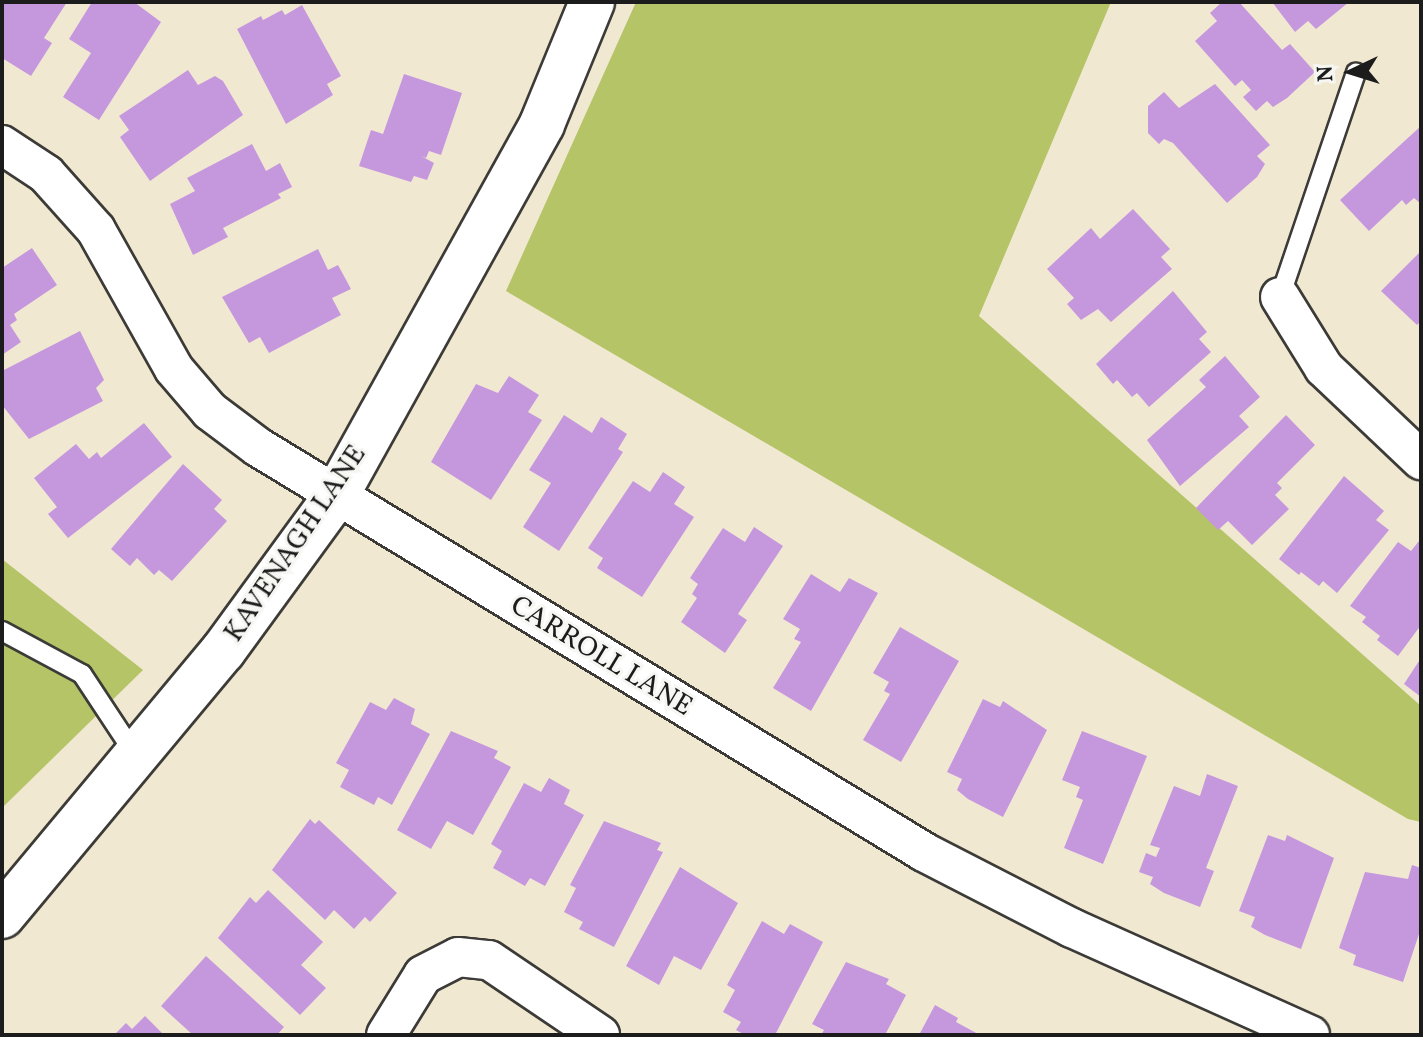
<!DOCTYPE html>
<html>
<head>
<meta charset="utf-8">
<style>
  body { margin:0 }
  #map { position:relative; width:1423px; height:1037px; overflow:hidden; background:#f1e8d2; font-family:Vollkorn,serif }
  div>[style] { position:absolute }
  [style*='--x'] { left:calc(var(--x)*1px); top:calc(var(--y)*1px); width:calc(var(--w)*1px); rotate:calc(var(--a)*1deg) }
  .green>* { inset:0; background:#b4c467 }
  .building>* { inset:0; background:#c598de }
  .roads { filter:drop-shadow(2px 0 #3c3b37) drop-shadow(-2px 0 #3c3b37) drop-shadow(0 2px #3c3b37) drop-shadow(0 -2px #3c3b37) }
  .lane>* { height:18px; margin:-9px; padding:0 9px; transform-origin:9px; border-radius:9px; background:#fff }
  .street>* { height:38px; margin:-19px; padding:0 19px; transform-origin:19px; border-radius:19px; background:#fff }
  .secondary>* { height:44px; margin:-22px; padding:0 22px; transform-origin:22px; border-radius:22px; background:#fff }
  span { translate:-50% -50%; white-space:nowrap; text-align:center; line-height:1.15; -webkit-text-stroke:6px #f6f6f2; paint-order:stroke }
  .street-label { font-size:28px; color:#1c1c1c }
  .frame { position:absolute; inset:0; border:4px solid #1c1c1c; pointer-events:none }
  .north { position:absolute; left:1311px; top:32px; width:80px; height:80px; -webkit-text-stroke:6px #f6f6f2; paint-order:stroke; rotate:266deg; font-size:22px; font-weight:700; line-height:32px; text-align:center; color:#1c1c1c }
  .north::after { content:''; display:block; margin:auto; width:28px; height:36px; background:#1c1c1c; clip-path:polygon(50% 0,100% 100%,50% 72%,0 100%) }
</style>
</head>
<body>
<div id="map">
  <div class="green">
    <i style="clip-path:polygon(636px 2px,1111px 2px,979px 316px,1421px 706px,1421px 822px,1408px 819px,506px 291px)"></i>
    <i style="clip-path:polygon(2px 559px,143px 670px,2px 808px)"></i>
  </div>
  <div class="building">
    <i style="clip-path:polygon(2px 2px,67px 2px,44px 38px,52px 43px,31px 76px,2px 58px)"></i>
    <i style="clip-path:polygon(92px 2px,134px 2px,161px 22px,99px 120px,63px 97px,91px 53px,69px 39px)"></i>
    <i style="clip-path:polygon(1222px 2px,1239px 2px,1282px 50px,1290px 44px,1315px 72px,1287px 98px,1273px 107px,1267px 101px,1256px 111px,1243px 97px,1251px 90px,1242px 80px,1235px 86px,1195px 41px,1217px 21px,1210px 13px)"></i>
    <i style="clip-path:polygon(1272px 2px,1349px 2px,1316px 29px,1308px 21px,1295px 32px)"></i>
    <i style="clip-path:polygon(302px 5px,341px 76px,327px 84px,333px 95px,286px 124px,237px 29px,261px 16px,263px 20px,282px 10px,285px 15px)"></i>
    <i style="clip-path:polygon(188px 70px,198px 85px,215px 76px,223px 81px,243px 115px,150px 181px,120px 137px,129px 130px,119px 116px)"></i>
    <i style="clip-path:polygon(404px 74px,462px 93px,441px 155px,429px 151px,426px 158px,421px 156px,434px 163px,427px 180px,414px 176px,411px 182px,359px 166px,371px 130px,383px 134px)"></i>
    <i style="clip-path:polygon(1215px 84px,1270px 145px,1257px 156px,1265px 164px,1257px 177px,1227px 203px,1173px 143px,1164px 139px,1159px 144px,1148px 133px,1148px 106px,1164px 92px,1179px 108px)"></i>
    <i style="clip-path:polygon(1421px 126px,1421px 204px,1414px 198px,1406px 205px,1402px 200px,1369px 231px,1340px 200px)"></i>
    <i style="clip-path:polygon(252px 144px,266px 171px,280px 163px,292px 187px,278px 194px,281px 198px,223px 228px,228px 237px,193px 255px,170px 204px,195px 191px,187px 178px)"></i>
    <i style="clip-path:polygon(1133px 209px,1170px 249px,1161px 257px,1172px 269px,1111px 322px,1098px 309px,1081px 320px,1067px 304px,1074px 298px,1047px 269px,1091px 228px,1100px 239px)"></i>
    <i style="clip-path:polygon(32px 248px,57px 285px,14px 314px,17px 320px,10px 325px,21px 342px,2px 355px,2px 268px)"></i>
    <i style="clip-path:polygon(318px 249px,328px 270px,338px 265px,351px 289px,332px 298px,341px 315px,269px 353px,260px 337px,249px 343px,222px 297px)"></i>
    <i style="clip-path:polygon(1421px 251px,1421px 321px,1417px 325px,1381px 291px)"></i>
    <i style="clip-path:polygon(1173px 291px,1207px 332px,1199px 339px,1211px 352px,1149px 407px,1137px 393px,1132px 397px,1117px 380px,1113px 384px,1096px 364px)"></i>
    <i style="clip-path:polygon(80px 331px,104px 380px,96px 388px,103px 401px,29px 439px,2px 405px,2px 371px)"></i>
    <i style="clip-path:polygon(1225px 356px,1260px 397px,1239px 416px,1249px 427px,1180px 486px,1147px 440px,1206px 387px,1199px 380px)"></i>
    <i style="clip-path:polygon(509px 376px,539px 395px,528px 412px,542px 420px,491px 500px,431px 462px,476px 384px,498px 393px)"></i>
    <i style="clip-path:polygon(564px 415px,592px 433px,601px 417px,627px 434px,618px 449px,623px 452px,559px 551px,523px 527px,551px 483px,529px 470px)"></i>
    <i style="clip-path:polygon(1286px 415px,1315px 445px,1277px 483px,1282px 488px,1275px 495px,1289px 509px,1252px 545px,1228px 521px,1218px 530px,1196px 508px)"></i>
    <i style="clip-path:polygon(144px 423px,172px 457px,68px 538px,48px 514px,57px 507px,34px 478px,76px 444px,89px 459px,97px 452px,101px 458px)"></i>
    <i style="clip-path:polygon(183px 464px,222px 500px,214px 509px,227px 521px,172px 581px,159px 570px,154px 575px,137px 558px,130px 566px,111px 549px)"></i>
    <i style="clip-path:polygon(663px 472px,685px 487px,674px 504px,694px 517px,642px 597px,597px 568px,603px 558px,588px 548px,633px 481px,650px 492px)"></i>
    <i style="clip-path:polygon(1344px 476px,1384px 511px,1376px 520px,1389px 530px,1337px 593px,1323px 581px,1319px 586px,1301px 572px,1299px 575px,1279px 559px)"></i>
    <i style="clip-path:polygon(754px 527px,783px 546px,738px 614px,747px 620px,725px 653px,681px 622px,697px 598px,692px 594px,698px 584px,690px 578px,723px 528px,745px 542px)"></i>
    <i style="clip-path:polygon(1419px 541px,1421px 625px,1398px 656px,1377px 640px,1380px 636px,1362px 622px,1366px 617px,1350px 606px,1398px 542px,1411px 551px)"></i>
    <i style="clip-path:polygon(811px 574px,840px 592px,849px 578px,878px 593px,811px 711px,773px 688px,801px 642px,794px 639px,800px 629px,783px 619px)"></i>
    <i style="clip-path:polygon(900px 627px,959px 661px,901px 762px,863px 740px,890px 694px,884px 691px,889px 682px,873px 673px)"></i>
    <i style="clip-path:polygon(1421px 658px,1421px 697px,1404px 684px)"></i>
    <i style="clip-path:polygon(394px 698px,415px 709px,411px 724px,430px 734px,392px 805px,378px 797px,374px 805px,340px 787px,349px 770px,336px 763px,370px 702px,386px 710px)"></i>
    <i style="clip-path:polygon(983px 699px,1000px 707px,1003px 701px,1047px 730px,1003px 817px,968px 799px,957px 790px,962px 779px,947px 772px)"></i>
    <i style="clip-path:polygon(451px 731px,498px 751px,494px 758px,511px 767px,473px 835px,447px 821px,431px 849px,397px 830px)"></i>
    <i style="clip-path:polygon(1082px 731px,1147px 756px,1103px 864px,1064px 848px,1083px 800px,1076px 797px,1080px 787px,1062px 780px)"></i>
    <i style="clip-path:polygon(1207px 774px,1238px 786px,1206px 868px,1214px 871px,1200px 907px,1164px 893px,1150px 884px,1153px 877px,1139px 872px,1146px 853px,1156px 857px,1160px 848px,1150px 845px,1174px 786px,1200px 796px)"></i>
    <i style="clip-path:polygon(549px 778px,570px 790px,564px 804px,584px 815px,545px 886px,530px 878px,525px 886px,493px 868px,502px 851px,491px 844px,524px 783px,541px 792px)"></i>
    <i style="clip-path:polygon(310px 819px,315px 824px,319px 820px,397px 893px,370px 922px,365px 917px,354px 929px,334px 910px,325px 920px,272px 870px)"></i>
    <i style="clip-path:polygon(604px 821px,661px 843px,657px 850px,663px 852px,614px 947px,579px 929px,583px 922px,564px 912px,576px 888px,570px 885px)"></i>
    <i style="clip-path:polygon(1268px 835px,1285px 841px,1287px 835px,1334px 858px,1301px 949px,1265px 935px,1251px 927px,1255px 917px,1239px 911px)"></i>
    <i style="clip-path:polygon(1412px 865px,1421px 868px,1421px 928px,1403px 982px,1353px 965px,1356px 955px,1339px 948px,1365px 872px,1408px 879px)"></i>
    <i style="clip-path:polygon(680px 867px,738px 903px,701px 970px,674px 956px,659px 985px,626px 966px)"></i>
    <i style="clip-path:polygon(268px 890px,323px 942px,301px 965px,326px 988px,300px 1015px,218px 938px,250px 897px,256px 903px)"></i>
    <i style="clip-path:polygon(762px 921px,784px 934px,790px 924px,823px 942px,775px 1035px,745px 1035px,736px 1030px,741px 1022px,723px 1012px,735px 990px,727px 985px)"></i>
    <i style="clip-path:polygon(206px 956px,284px 1027px,277px 1035px,193px 1035px,161px 1006px)"></i>
    <i style="clip-path:polygon(846px 962px,889px 979px,886px 984px,906px 995px,885px 1035px,821px 1035px,824px 1030px,812px 1024px)"></i>
    <i style="clip-path:polygon(935px 1005px,958px 1018px,956px 1022px,980px 1035px,919px 1035px)"></i>
    <i style="clip-path:polygon(145px 1016px,164px 1035px,114px 1035px,126px 1023px,132px 1029px)"></i>
  </div>
  <div class="roads">
    <div class="lane">
      <i style="--x:1280;--y:297;--w:237;--a:-71.3"></i>
      <i style="--x:2;--y:631;--w:91;--a:28.3"></i>
      <i style="--x:82;--y:674;--w:98;--a:56.6"></i>
    </div>
    <div class="street">
      <i style="--x:2;--y:145;--w:53;--a:33.4"></i>
      <i style="--x:46;--y:174;--w:75;--a:48.2"></i>
      <i style="--x:96;--y:230;--w:159;--a:60.7"></i>
      <i style="--x:174;--y:369;--w:55;--a:49.4"></i>
      <i style="--x:210;--y:411;--w:60;--a:36.9"></i>
      <i style="--x:258;--y:447;--w:779;--a:31.3"></i>
      <i style="--x:924;--y:852;--w:166;--a:27.2"></i>
      <i style="--x:1072;--y:928;--w:261;--a:24.2"></i>
      <i style="--x:1280;--y:297;--w:84;--a:58.2"></i>
      <i style="--x:1324;--y:368;--w:134;--a:43.5"></i>
      <i style="--x:386;--y:1035;--w:70;--a:-58.3"></i>
      <i style="--x:423;--y:975;--w:39;--a:-27"></i>
      <i style="--x:458;--y:957;--w:31;--a:6"></i>
      <i style="--x:489;--y:960;--w:134;--a:34"></i>
    </div>
    <div class="secondary">
      <i style="--x:2;--y:916;--w:345;--a:-50.2"></i>
      <i style="--x:223;--y:651;--w:192;--a:-53.9"></i>
      <i style="--x:336;--y:496;--w:425;--a:-61"></i>
      <i style="--x:542;--y:124;--w:132;--a:-67.7"></i>
    </div>
  </div>
  <div class="street-label">
    <span style="left:296px;top:544px;rotate:-56deg">KAVENAGH LANE</span>
    <span style="left:601px;top:657px;rotate:31deg">CARROLL LANE</span>
  </div>
  <div class="frame"></div>
  <div class="north">N</div>
</div>
</body>
</html>
